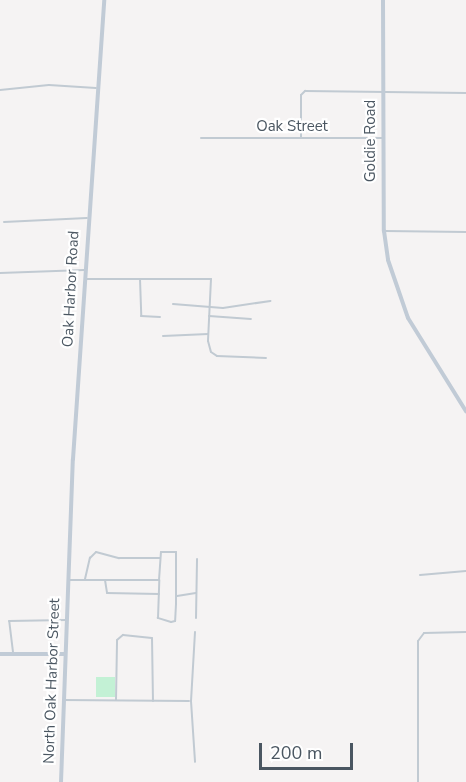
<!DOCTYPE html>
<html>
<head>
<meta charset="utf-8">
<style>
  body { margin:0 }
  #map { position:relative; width:466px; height:782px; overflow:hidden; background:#f5f3f3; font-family:"Nunito Sans",sans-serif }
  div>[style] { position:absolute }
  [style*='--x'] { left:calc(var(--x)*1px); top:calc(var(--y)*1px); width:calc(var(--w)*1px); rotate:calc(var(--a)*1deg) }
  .green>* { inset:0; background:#c3f1d5; transform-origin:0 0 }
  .street>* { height:2px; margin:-1px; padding:0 1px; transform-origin:1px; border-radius:1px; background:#c1cad2 }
  .secondary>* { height:4px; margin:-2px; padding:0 2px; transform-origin:2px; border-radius:2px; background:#c1cbd6 }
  span { translate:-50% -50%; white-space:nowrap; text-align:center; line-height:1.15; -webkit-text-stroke:4.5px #fff; paint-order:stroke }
  .street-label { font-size:15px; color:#4a5661 }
  .scale { position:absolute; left:259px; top:743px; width:94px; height:27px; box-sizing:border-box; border:3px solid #4a5661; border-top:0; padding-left:8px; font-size:18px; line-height:21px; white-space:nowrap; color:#4a5661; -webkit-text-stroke:4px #fff; paint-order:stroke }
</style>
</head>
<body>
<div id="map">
  <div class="green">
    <i style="left:96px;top:677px;width:19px;height:20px"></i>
  </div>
  <div class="street">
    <i style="--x:0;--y:90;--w:49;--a:-5.8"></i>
    <i style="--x:49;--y:85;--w:47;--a:3.7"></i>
    <i style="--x:201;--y:138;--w:182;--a:0"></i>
    <i style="--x:301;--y:138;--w:43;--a:-90"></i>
    <i style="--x:301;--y:95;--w:6;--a:-45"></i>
    <i style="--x:305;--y:91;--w:161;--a:0.7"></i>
    <i style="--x:4;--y:222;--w:83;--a:-2.8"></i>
    <i style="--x:385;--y:231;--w:81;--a:0.7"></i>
    <i style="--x:0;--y:273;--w:84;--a:-2"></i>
    <i style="--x:85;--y:279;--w:126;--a:0"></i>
    <i style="--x:211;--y:279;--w:62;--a:92.8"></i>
    <i style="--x:208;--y:341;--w:11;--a:75"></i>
    <i style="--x:211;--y:352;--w:7;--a:34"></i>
    <i style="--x:217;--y:356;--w:49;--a:2.3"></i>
    <i style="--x:140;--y:279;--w:37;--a:88"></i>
    <i style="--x:141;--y:316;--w:19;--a:3"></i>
    <i style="--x:173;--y:304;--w:50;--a:4.6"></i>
    <i style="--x:223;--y:308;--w:48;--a:-8.5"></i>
    <i style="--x:209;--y:316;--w:42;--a:4.1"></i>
    <i style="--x:163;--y:336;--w:45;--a:-2.5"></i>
    <i style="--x:420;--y:575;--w:46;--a:-5"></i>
    <i style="--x:85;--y:579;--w:22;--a:-77"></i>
    <i style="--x:90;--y:558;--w:8;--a:-45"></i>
    <i style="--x:96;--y:552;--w:24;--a:15"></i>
    <i style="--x:119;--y:558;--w:41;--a:0"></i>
    <i style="--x:69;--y:580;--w:90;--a:0"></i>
    <i style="--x:159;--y:580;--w:28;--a:-86"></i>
    <i style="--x:161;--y:552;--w:15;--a:0"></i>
    <i style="--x:176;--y:552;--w:52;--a:90"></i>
    <i style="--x:176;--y:604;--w:17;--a:93"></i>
    <i style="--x:175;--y:621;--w:4;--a:166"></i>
    <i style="--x:171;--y:622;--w:14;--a:-163"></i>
    <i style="--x:158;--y:618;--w:38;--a:-88"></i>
    <i style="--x:105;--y:580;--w:13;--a:81"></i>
    <i style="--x:107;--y:593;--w:52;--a:1.1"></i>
    <i style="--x:177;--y:596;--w:19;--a:-9"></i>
    <i style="--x:196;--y:618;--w:59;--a:-89"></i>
    <i style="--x:195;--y:632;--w:69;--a:93.3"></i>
    <i style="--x:191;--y:701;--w:61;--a:86.2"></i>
    <i style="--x:13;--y:652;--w:31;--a:-97"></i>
    <i style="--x:9;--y:621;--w:57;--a:-1"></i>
    <i style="--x:63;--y:700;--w:126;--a:0.5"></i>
    <i style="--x:116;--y:700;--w:60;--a:-89"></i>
    <i style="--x:117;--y:640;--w:8;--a:-40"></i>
    <i style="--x:123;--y:635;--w:29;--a:6"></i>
    <i style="--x:152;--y:638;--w:63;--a:89.1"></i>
    <i style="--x:418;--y:782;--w:141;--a:-90"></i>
    <i style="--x:418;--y:641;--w:10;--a:-53"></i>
    <i style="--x:424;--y:633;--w:42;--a:-1.4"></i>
  </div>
  <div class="secondary">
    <i style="--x:383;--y:0;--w:231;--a:89.8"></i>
    <i style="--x:384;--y:231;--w:29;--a:82"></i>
    <i style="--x:388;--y:260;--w:61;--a:71"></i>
    <i style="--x:408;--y:318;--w:110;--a:58.1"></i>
    <i style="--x:0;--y:654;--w:64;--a:0"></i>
    <i style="--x:61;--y:782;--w:323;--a:-87.9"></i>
    <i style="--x:73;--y:459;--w:460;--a:-86.1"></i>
  </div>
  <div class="street-label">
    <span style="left:292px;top:127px">Oak Street</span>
    <span style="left:371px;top:141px;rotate:-90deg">Goldie Road</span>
    <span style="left:71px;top:289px;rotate:-87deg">Oak Harbor Road</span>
    <span style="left:52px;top:681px;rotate:-88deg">North Oak Harbor Street</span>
  </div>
  <div class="scale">200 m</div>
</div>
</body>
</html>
